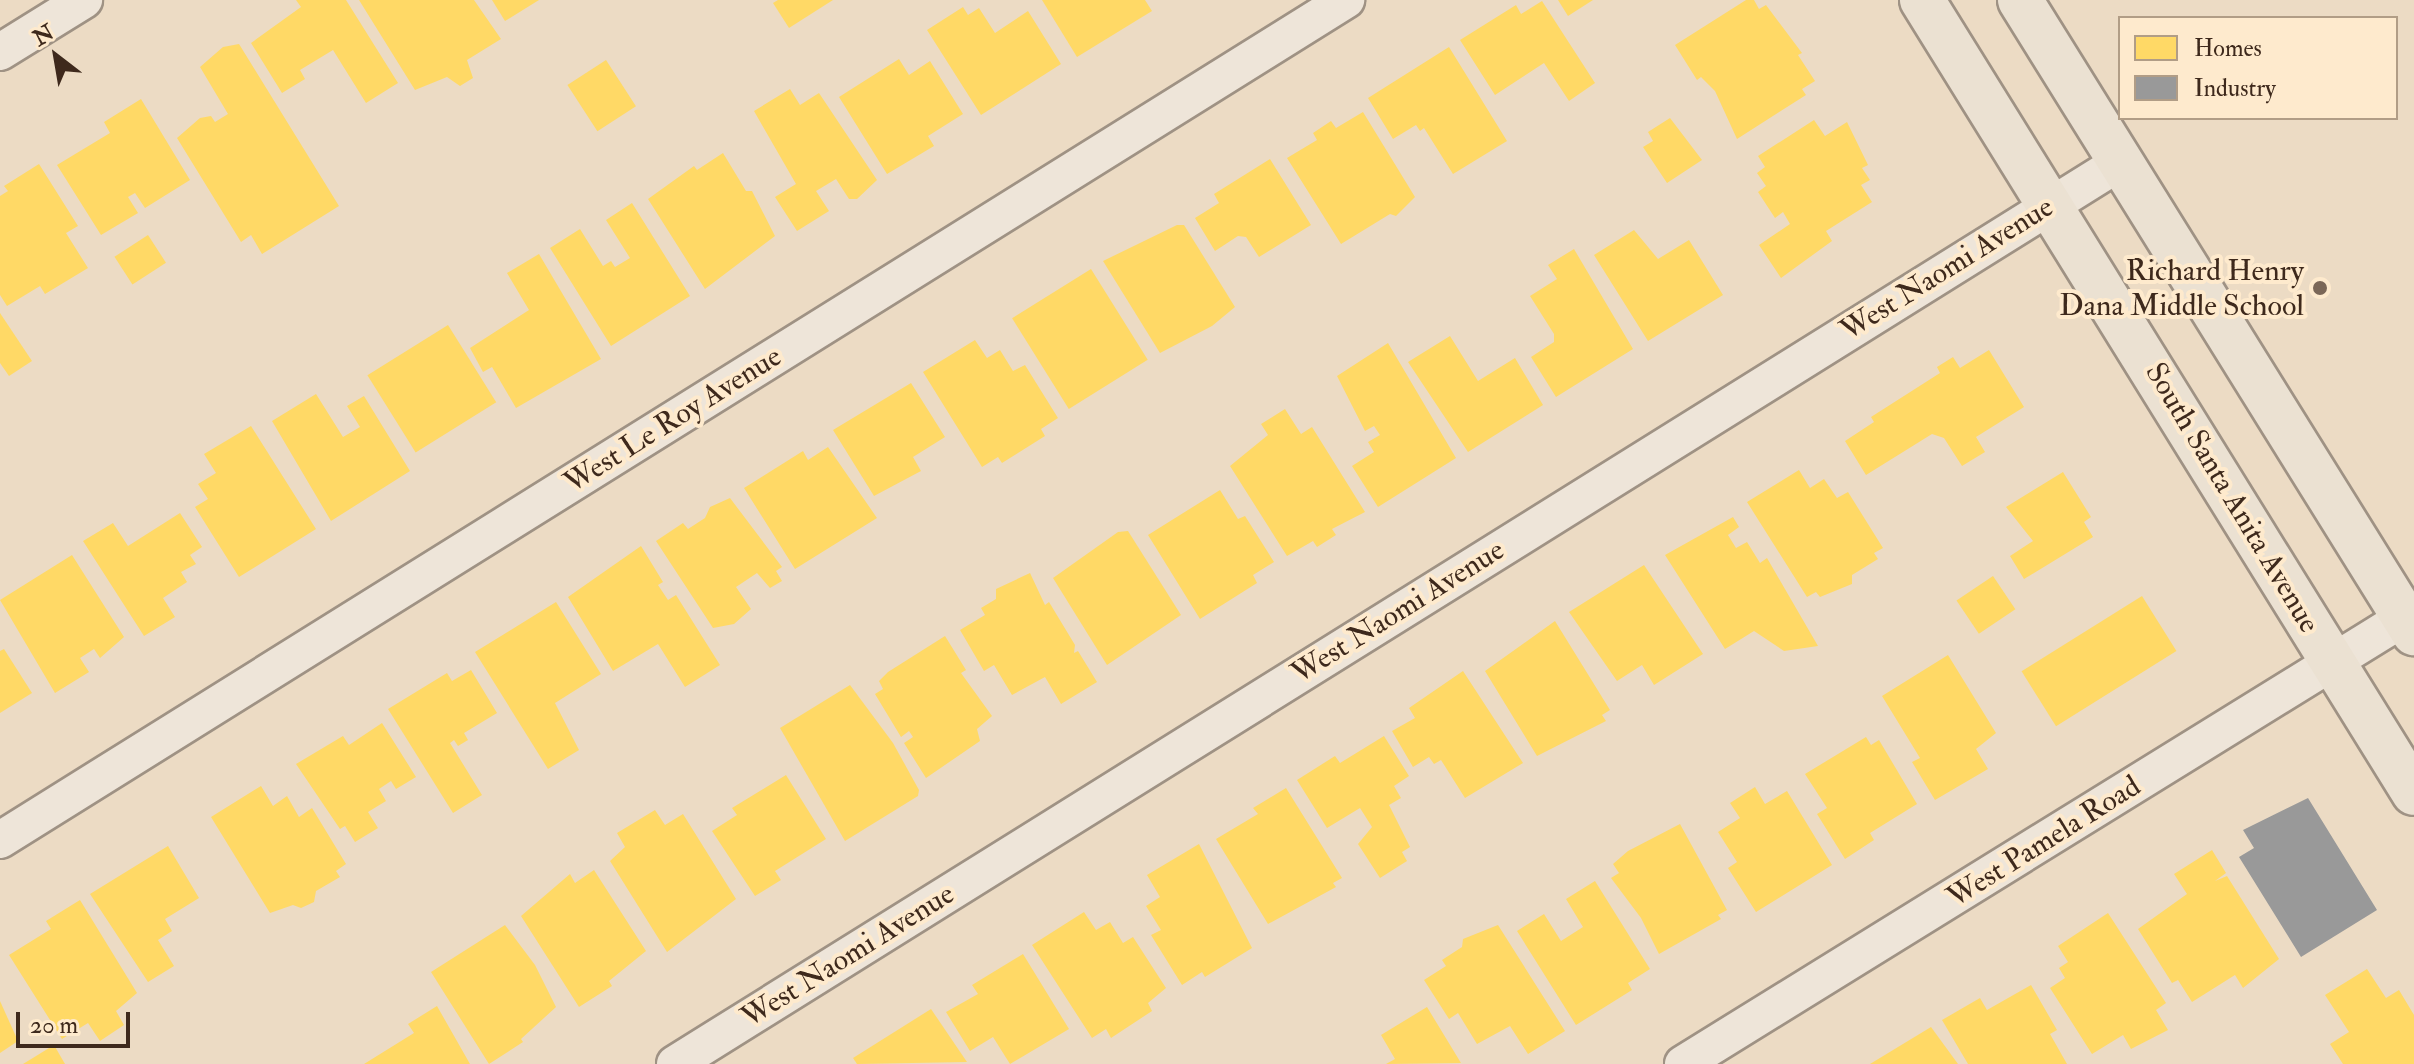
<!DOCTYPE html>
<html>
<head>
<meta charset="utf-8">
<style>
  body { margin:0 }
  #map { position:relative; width:2414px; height:1064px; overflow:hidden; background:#ecdbc4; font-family:"IM FELL Double Pica",serif }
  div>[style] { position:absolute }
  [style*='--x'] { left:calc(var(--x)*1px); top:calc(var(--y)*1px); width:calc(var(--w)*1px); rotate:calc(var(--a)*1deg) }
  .homes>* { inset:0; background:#ffd966; transform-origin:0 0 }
  .industry>* { inset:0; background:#999 }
  .roads { filter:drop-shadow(2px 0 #9f9284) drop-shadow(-2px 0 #9f9284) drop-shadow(0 2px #9f9284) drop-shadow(0 -2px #9f9284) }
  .minor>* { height:36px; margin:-18px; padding:0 18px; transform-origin:18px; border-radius:18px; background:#eee5d9 }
  .primary>* { height:44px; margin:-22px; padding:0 22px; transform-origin:22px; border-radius:22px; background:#ebe1d2 }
  .dots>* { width:22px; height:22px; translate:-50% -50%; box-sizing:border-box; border:4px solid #feeacd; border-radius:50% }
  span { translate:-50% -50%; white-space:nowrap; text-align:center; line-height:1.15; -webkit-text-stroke:8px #feeacd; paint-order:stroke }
  .street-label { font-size:30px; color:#3e291c }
  .poi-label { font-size:30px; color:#3e291c }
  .right { translate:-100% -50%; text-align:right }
  .legend { position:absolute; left:2118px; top:16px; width:280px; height:104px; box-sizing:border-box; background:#feeacd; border:2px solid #b19d86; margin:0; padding:10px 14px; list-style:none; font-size:24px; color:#3e291c }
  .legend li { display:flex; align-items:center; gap:16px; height:40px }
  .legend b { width:40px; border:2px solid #b19d86 }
  .north { position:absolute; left:16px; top:16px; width:80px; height:80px; -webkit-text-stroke:6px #feeacd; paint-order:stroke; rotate:329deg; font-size:22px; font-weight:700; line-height:32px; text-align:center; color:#3e291c }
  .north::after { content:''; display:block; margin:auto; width:28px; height:36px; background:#3e291c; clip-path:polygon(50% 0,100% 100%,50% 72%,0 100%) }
  .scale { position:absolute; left:16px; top:1012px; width:114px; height:36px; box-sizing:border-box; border:4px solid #3e291c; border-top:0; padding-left:10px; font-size:24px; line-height:28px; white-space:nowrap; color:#3e291c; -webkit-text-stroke:6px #feeacd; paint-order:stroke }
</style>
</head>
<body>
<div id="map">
  <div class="homes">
    <i style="clip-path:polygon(296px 0,346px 0,398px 83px,366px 103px,333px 50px,300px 70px,305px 79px,282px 93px,251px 43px,301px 7px)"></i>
    <i style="clip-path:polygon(359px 0,474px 0,501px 39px,467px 60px,473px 78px,460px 86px,447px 77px,415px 90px)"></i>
    <i style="clip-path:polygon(492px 0,539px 0,505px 21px)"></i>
    <i style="clip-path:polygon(778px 0,833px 0,789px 28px,773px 3px)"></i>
    <i style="clip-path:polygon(1042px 0,1145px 0,1152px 11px,1077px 57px)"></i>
    <i style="clip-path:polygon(1558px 0,1593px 0,1568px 16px)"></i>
    <i style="clip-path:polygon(1746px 0,1754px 0,1759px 9px,1766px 5px,1802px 53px,1798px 55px,1815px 81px,1802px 89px,1806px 95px,1737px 139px,1715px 91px,1701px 77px,1697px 80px,1675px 45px)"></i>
    <i style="clip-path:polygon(1542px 1px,1595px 83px,1569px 101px,1544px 63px,1495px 95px,1460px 40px,1516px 5px,1521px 14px)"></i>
    <i style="clip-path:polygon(963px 7px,968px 15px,979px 8px,995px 33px,1028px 11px,1061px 64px,981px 115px,927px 30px)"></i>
    <i style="clip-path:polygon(239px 44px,339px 206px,262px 254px,251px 235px,241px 242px,177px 138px,200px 118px,211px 116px,215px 122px,228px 114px,200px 67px,223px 47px)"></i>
    <i style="clip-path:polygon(1449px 47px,1507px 141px,1453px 174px,1424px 128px,1420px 131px,1416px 125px,1393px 139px,1368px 98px)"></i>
    <i style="clip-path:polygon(899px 59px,909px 75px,930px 61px,963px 114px,928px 136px,934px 146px,887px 174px,839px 97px)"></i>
    <i style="left:606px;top:60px;width:55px;height:46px;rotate:57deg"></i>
    <i style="clip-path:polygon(790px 89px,800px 105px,819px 93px,877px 180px,857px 199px,849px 199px,836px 179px,816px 191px,829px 211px,797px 231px,775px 197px,796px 184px,754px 111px)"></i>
    <i style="clip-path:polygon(141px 99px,190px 180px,145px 208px,135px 193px,128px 197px,138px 213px,101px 235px,57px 165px,110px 133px,104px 122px)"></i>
    <i style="clip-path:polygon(1363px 112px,1415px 197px,1396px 216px,1390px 214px,1341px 244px,1287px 158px,1317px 140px,1313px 133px,1331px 121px,1336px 128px)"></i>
    <i style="clip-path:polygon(1670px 118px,1702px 160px,1667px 183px,1643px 147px,1653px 141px,1648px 132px)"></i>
    <i style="clip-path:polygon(1814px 120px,1825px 136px,1847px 122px,1868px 165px,1862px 168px,1870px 180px,1861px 185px,1872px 202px,1826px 231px,1832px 241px,1781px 278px,1759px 245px,1790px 224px,1783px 212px,1775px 218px,1758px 192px,1766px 186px,1757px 173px,1765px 167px,1758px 156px)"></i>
    <i style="clip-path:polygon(723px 153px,746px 191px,752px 191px,775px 236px,705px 289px,648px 199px,694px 166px,697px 170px)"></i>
    <i style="clip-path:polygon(1270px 159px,1311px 225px,1259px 257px,1246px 237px,1238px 236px,1215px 251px,1195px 218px,1219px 203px,1214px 194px)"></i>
    <i style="clip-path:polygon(39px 164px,78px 226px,66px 233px,88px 268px,45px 294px,40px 286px,7px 306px,0 295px,0 196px,8px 191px,4px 186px)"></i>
    <i style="clip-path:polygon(632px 203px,690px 296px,611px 346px,550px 248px,580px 229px,603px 266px,611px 261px,615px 267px,630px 258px,606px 220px)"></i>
    <i style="clip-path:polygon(1177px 225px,1184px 225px,1235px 307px,1212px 326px,1160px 353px,1103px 261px)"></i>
    <i style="clip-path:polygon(1634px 230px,1658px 259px,1689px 240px,1723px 295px,1648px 341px,1594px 255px)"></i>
    <i style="left:148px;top:235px;width:33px;height:40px;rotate:57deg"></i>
    <i style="clip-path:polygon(1574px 249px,1633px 349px,1556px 397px,1531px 357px,1554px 342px,1554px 334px,1530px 296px,1557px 279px,1548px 265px)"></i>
    <i style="clip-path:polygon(539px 254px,601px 359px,516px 408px,492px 367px,483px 372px,470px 348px,529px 310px,507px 273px)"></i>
    <i style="left:1091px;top:269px;width:107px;height:93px;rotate:58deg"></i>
    <i style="clip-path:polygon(0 313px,32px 361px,9px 376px,0 363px)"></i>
    <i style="left:448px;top:325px;width:91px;height:95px;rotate:58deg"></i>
    <i style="clip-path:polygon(1450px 336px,1478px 381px,1515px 358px,1543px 405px,1468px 452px,1408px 362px)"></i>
    <i style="clip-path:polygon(975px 340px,987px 358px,1000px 350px,1013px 371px,1025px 365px,1058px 418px,1041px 429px,1045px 436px,1002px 463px,998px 457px,982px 467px,923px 372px)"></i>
    <i style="clip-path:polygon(1388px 343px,1456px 458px,1378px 507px,1352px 466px,1374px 452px,1368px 442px,1380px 435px,1374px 426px,1365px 431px,1337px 376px)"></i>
    <i style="clip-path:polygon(1989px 350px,2024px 407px,1976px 437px,1985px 452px,1962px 466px,1944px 438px,1932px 434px,1866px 475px,1845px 441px,1874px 422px,1871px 417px,1940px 373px,1937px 367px,1953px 357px,1960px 368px)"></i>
    <i style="clip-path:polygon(911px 383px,945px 437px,913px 457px,921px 471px,874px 496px,833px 430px)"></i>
    <i style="clip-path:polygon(316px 394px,343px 437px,360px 427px,347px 406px,364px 396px,410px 471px,331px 521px,272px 421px)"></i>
    <i style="clip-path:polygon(1285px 409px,1301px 434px,1312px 427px,1365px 512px,1332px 529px,1336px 535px,1317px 547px,1313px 541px,1287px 556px,1230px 466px,1268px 435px,1261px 424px)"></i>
    <i style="clip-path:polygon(251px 426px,316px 529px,239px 577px,195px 507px,208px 499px,198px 484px,216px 473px,204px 454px)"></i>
    <i style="clip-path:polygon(828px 447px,877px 518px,795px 569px,744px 488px,803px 451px,808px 460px)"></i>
    <i style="clip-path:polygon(1799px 470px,1810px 488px,1824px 479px,1837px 498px,1848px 492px,1883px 548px,1874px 553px,1878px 559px,1852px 575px,1852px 584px,1820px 597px,1816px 592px,1807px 597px,1747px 502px)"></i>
    <i style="clip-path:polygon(2063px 472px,2091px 517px,2084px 522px,2093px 537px,2024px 579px,2010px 556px,2033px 541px,2006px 507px)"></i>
    <i style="clip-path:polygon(1220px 490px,1238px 519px,1245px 516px,1274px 562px,1253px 575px,1257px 583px,1200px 619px,1148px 535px)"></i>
    <i style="clip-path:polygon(730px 498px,782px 567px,776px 571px,782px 581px,770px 588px,757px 573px,736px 587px,751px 609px,734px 624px,713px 628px,656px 541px,683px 523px,688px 529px,705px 518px,710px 507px)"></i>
    <i style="clip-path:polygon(180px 513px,202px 547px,190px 555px,196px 564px,181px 572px,187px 582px,163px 598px,175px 617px,144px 636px,83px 541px,113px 523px,128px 546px)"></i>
    <i style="clip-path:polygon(1733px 517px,1739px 527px,1728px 535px,1736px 548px,1747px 542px,1760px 563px,1767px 558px,1818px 646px,1784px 651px,1754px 631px,1725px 649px,1665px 555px)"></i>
    <i style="clip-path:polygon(1128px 531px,1181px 615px,1107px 665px,1053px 578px,1118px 532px)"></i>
    <i style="clip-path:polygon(641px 546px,663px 582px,658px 585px,668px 600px,676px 595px,720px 665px,685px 687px,658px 644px,613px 671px,568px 597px)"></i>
    <i style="clip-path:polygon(72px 555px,124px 637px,100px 658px,94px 649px,80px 658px,89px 672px,55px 693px,0 600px)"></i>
    <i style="clip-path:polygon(1644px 565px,1703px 654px,1654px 685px,1642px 665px,1617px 681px,1569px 612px)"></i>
    <i style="clip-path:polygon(1030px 573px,1045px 605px,1049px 602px,1075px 645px,1074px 653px,1078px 651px,1097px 682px,1061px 704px,1045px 677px,1012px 695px,994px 665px,984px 671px,960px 630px,985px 615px,981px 608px,996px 599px,996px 589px)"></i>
    <i style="left:1993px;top:576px;width:40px;height:44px;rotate:56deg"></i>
    <i style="left:2142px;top:596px;width:65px;height:142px;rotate:58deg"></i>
    <i style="clip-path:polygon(556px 602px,601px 674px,555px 703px,579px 750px,548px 769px,475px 652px)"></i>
    <i style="clip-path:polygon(1555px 621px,1610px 710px,1602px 715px,1606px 721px,1537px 756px,1485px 671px)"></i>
    <i style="clip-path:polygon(945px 636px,966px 670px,961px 673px,992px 716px,977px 729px,980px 741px,926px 778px,904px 743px,913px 737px,909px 731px,901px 737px,875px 694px,883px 689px,879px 681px,888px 672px)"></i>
    <i style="clip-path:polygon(4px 649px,32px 693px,0 713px,0 651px)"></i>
    <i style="clip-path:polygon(1948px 655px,1996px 733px,1976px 749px,1988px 769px,1935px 800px,1912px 762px,1920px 758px,1882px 696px)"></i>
    <i style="clip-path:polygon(471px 670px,497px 713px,464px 733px,468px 740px,458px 746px,454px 740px,450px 743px,482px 795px,453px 813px,388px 709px,447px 673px,452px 681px)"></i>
    <i style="clip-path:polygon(1463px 671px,1523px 763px,1465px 798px,1441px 760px,1434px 764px,1429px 757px,1413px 767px,1392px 731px,1415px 718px,1409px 708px)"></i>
    <i style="clip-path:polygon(850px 685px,893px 743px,919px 790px,918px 796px,845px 841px,780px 728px)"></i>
    <i style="clip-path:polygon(382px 723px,416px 777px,396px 789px,391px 781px,379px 789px,386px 801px,368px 812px,378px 828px,355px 842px,345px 826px,340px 829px,296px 764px,343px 736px,349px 745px)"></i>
    <i style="clip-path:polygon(1384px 736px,1409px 776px,1394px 786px,1401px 798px,1389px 805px,1410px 847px,1402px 852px,1407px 861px,1380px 878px,1358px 844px,1372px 827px,1360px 808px,1327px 828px,1297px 780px,1335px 756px,1340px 763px)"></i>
    <i style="clip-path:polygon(1866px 737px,1871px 745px,1879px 740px,1917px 804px,1870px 833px,1874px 840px,1845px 859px,1817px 814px,1827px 808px,1805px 774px)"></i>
    <i style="clip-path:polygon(786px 775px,826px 839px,775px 871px,781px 880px,755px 896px,712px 831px,737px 815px,732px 808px)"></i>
    <i style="clip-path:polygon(261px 786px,273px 806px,287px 796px,299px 817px,312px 808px,346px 864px,336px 871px,340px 877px,316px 891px,314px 902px,301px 908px,293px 905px,270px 913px,211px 817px)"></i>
    <i style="clip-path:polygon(1755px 787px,1765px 804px,1787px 791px,1832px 865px,1756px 912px,1728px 868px,1737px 862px,1718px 832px,1740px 818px,1730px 803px)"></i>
    <i style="clip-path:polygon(1286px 788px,1342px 878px,1333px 883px,1336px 887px,1268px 924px,1216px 839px,1258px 814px,1253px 808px)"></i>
    <i style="clip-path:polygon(655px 810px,665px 825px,683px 814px,736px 899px,667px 952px,610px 861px,625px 847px,617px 833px)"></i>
    <i style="clip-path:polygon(1680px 824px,1727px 910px,1718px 915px,1721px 919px,1659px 954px,1641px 918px,1611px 878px,1619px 873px,1613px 864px,1628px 851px)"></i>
    <i style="clip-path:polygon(1199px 844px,1252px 948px,1205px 977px,1202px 972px,1182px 985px,1151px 935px,1161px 930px,1146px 906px,1160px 897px,1147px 875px)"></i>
    <i style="clip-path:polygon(168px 846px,199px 898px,165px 919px,172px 931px,158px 940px,174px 966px,148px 982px,90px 894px)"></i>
    <i style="clip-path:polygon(2212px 850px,2226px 873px,2215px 881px,2227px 876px,2279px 959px,2243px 988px,2235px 975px,2192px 1002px,2178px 980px,2172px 983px,2138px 929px,2187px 894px,2174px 874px)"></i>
    <i style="clip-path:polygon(594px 870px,646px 951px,609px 981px,612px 986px,579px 1007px,521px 916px,570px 874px,575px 883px)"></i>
    <i style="clip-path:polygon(1595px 881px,1650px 969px,1628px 983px,1632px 990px,1576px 1025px,1517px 931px,1544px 914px,1561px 941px,1583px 927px,1566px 899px)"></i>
    <i style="clip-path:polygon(80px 900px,137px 993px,116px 1011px,124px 1025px,100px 1041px,88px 1023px,62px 1039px,9px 955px,51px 929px,46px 921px)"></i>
    <i style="clip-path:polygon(1084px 912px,1096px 930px,1110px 922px,1123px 943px,1133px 937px,1166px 988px,1148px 1003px,1152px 1011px,1111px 1038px,1106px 1029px,1092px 1038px,1032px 945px)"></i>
    <i style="clip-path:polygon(2108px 913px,2166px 1003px,2156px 1010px,2168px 1030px,2131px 1049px,2123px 1035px,2092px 1054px,2050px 988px,2065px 978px,2059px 968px,2068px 962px,2058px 946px)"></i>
    <i style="clip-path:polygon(505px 925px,535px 965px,556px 1007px,521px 1039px,523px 1042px,489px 1064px,431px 972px)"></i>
    <i style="clip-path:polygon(1498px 925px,1565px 1031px,1528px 1054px,1510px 1026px,1477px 1044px,1458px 1013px,1449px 1019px,1424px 980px,1446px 966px,1442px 960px,1462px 947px,1463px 939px)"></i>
    <i style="clip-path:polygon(1023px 954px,1069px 1029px,1010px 1064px,993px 1037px,970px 1051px,946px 1012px,978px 994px,972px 985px)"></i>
    <i style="clip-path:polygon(2367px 969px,2386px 998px,2399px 990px,2414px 1015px,2414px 1064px,2343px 1064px,2330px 1044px,2349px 1032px,2325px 995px)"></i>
    <i style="clip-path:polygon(2031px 985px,2057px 1030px,2050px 1034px,2067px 1064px,1968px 1064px,1942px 1020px,1980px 998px,1987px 1010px)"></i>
    <i style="clip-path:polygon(0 1001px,18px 1041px,0 1053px)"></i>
    <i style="clip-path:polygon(437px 1006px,470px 1064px,364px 1064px,414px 1033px,408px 1024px)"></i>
    <i style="clip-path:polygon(1427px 1007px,1461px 1063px,1386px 1064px,1395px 1059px,1381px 1035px)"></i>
    <i style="clip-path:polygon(931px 1009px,967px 1062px,857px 1064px,853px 1058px)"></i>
    <i style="clip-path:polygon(1931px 1027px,1958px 1064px,1870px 1064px)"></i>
    <i style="clip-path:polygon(54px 1045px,65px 1064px,23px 1064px)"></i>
  </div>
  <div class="industry">
    <i style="clip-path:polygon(2308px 798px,2377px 910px,2301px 957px,2239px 857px,2254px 848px,2243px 830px)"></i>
  </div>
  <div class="roads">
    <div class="minor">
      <i style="--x:0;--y:52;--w:99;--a:-31.8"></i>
      <i style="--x:0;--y:840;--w:1587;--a:-31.97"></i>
      <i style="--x:675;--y:1064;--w:1704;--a:-31.96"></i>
      <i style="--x:1683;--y:1064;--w:848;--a:-31.74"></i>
    </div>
    <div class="primary">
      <i style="--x:1922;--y:0;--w:933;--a:58.18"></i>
      <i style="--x:2020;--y:0;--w:746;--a:58.1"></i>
    </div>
  </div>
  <div class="dots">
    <i style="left:2320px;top:288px;background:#7b6757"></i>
  </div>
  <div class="street-label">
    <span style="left:1947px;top:269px;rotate:-32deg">West Naomi Avenue</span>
    <span style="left:673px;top:420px;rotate:-32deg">West Le Roy Avenue</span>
    <span style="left:2232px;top:498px;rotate:59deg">South Santa Anita Avenue</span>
    <span style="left:1398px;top:612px;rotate:-32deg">West Naomi Avenue</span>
    <span style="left:2044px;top:842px;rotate:-32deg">West Pamela Road</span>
    <span style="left:848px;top:956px;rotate:-32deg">West Naomi Avenue</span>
  </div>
  <div class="poi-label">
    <span class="right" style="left:2304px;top:288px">Richard Henry<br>Dana Middle School</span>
  </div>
  <ul class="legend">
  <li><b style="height:22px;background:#ffd966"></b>Homes</li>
  <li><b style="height:22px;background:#999"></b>Industry</li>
  </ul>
  <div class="north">N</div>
  <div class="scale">20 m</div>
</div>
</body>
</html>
